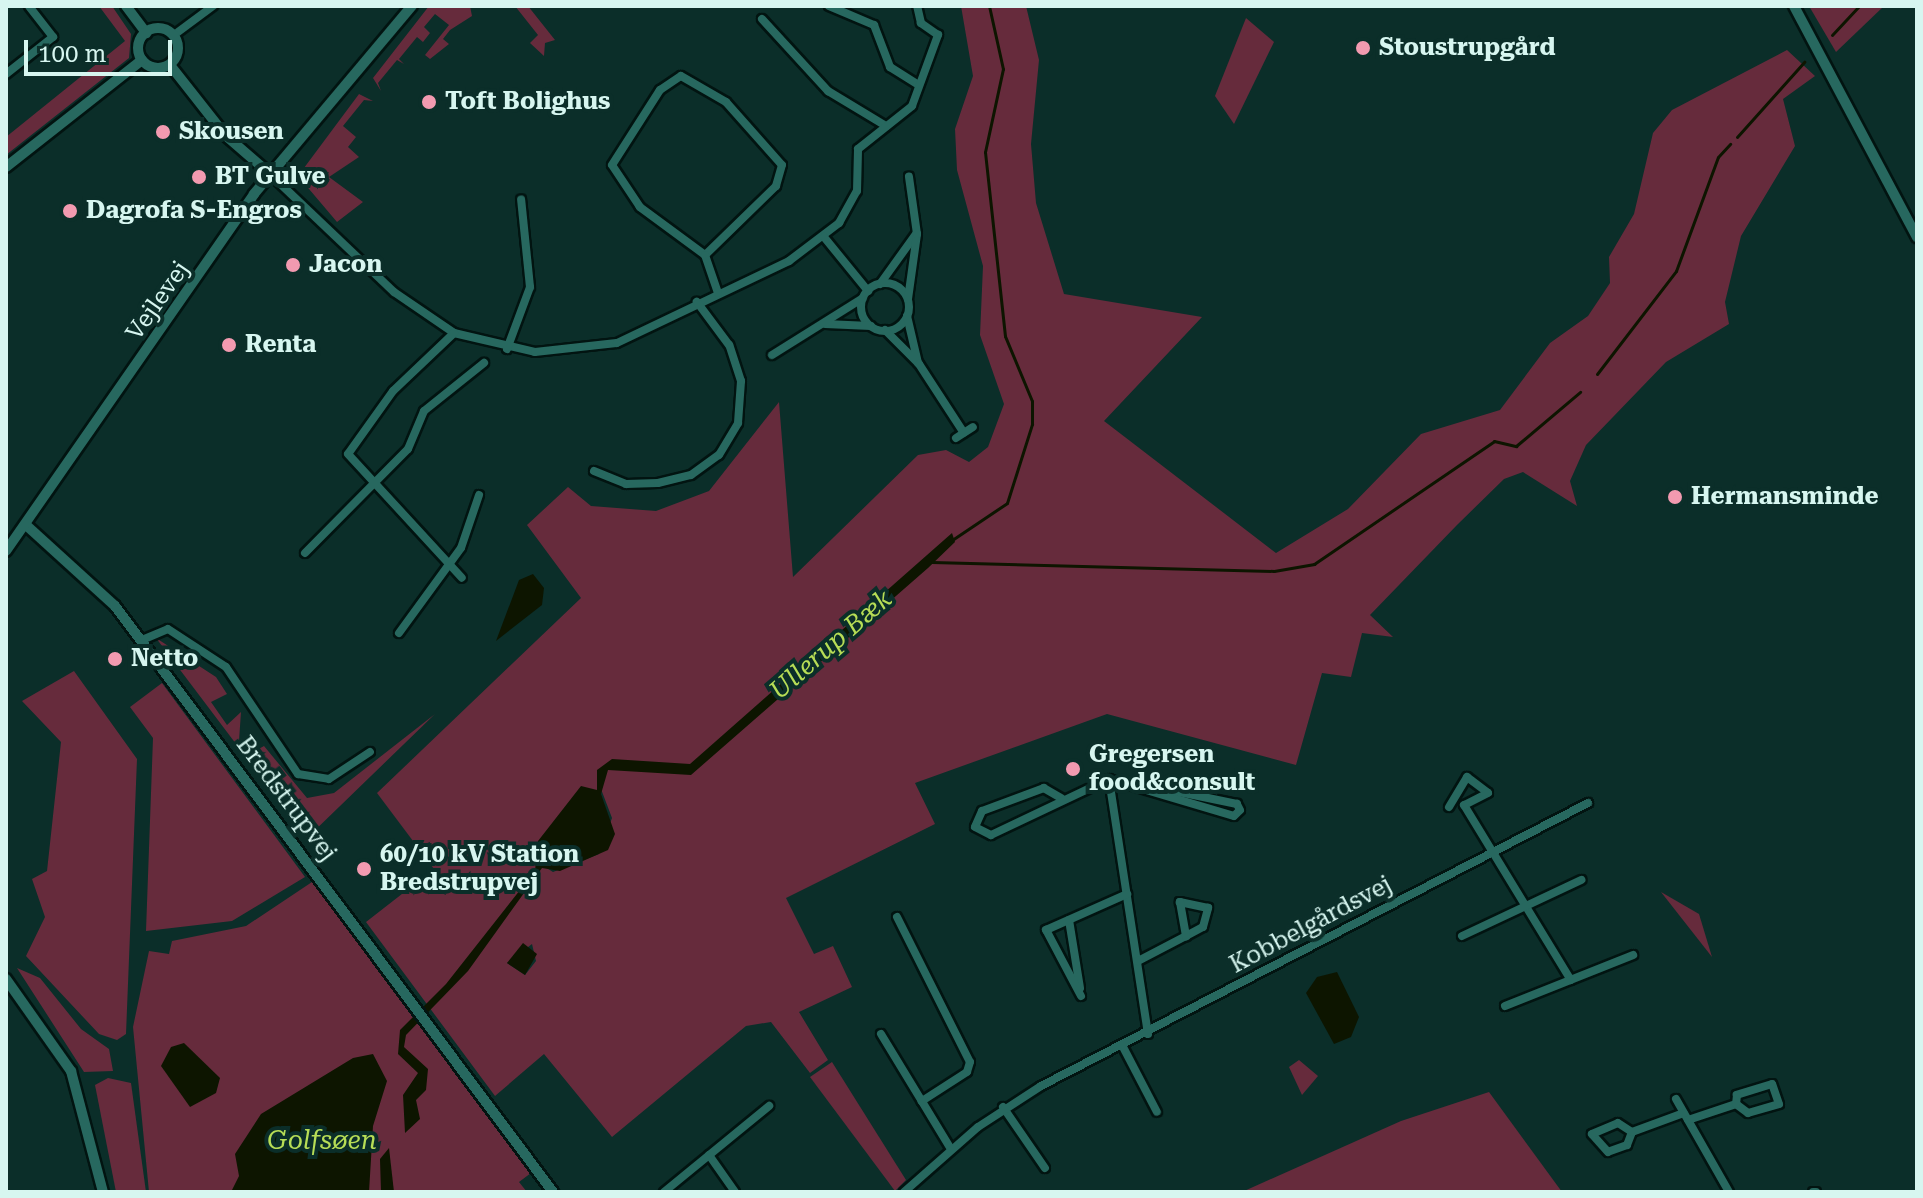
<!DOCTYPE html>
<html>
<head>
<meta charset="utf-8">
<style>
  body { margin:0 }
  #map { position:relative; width:1923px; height:1198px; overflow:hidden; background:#0b2e29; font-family:"Roboto Serif",serif }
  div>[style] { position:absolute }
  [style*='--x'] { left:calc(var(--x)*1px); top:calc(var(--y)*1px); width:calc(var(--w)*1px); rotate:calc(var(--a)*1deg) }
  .green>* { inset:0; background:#662b3c }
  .water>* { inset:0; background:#0d1500 }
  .stream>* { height:3px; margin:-1.5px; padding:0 1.5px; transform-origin:1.5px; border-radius:1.5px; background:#0d1500 }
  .roads { filter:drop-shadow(2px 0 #021411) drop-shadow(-2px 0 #021411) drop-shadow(0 2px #021411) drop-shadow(0 -2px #021411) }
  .minor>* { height:8px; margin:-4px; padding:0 4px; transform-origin:4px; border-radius:4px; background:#27685f }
  .minor>.ring { margin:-4px; padding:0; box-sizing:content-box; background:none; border:8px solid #27685f; border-radius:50% }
  .tertiary>* { height:10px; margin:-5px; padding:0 5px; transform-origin:5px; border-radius:5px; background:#27685f }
  .tertiary>.ring { margin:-5px; padding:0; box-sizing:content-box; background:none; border:10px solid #27685f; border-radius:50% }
  .dots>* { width:22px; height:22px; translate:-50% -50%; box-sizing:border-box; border:4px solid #0b2e29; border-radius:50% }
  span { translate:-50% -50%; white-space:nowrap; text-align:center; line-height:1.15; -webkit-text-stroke:8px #0b2e29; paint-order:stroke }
  .poi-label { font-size:24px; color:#d7f6f0; font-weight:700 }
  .left { translate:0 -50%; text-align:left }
  .street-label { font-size:24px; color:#d7f6f0 }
  .water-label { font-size:26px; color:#b7dd56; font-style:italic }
  .frame { position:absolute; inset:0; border:8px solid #d7f6f0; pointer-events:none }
  .scale { position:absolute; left:24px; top:40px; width:148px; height:36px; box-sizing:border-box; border:4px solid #d7f6f0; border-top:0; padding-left:10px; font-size:24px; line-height:28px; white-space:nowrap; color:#d7f6f0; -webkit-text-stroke:6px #0b2e29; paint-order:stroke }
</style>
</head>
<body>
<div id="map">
  <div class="green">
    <i style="clip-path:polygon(99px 6px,112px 6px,131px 34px,129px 58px,6px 155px,6px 137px,125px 41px)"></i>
    <i style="clip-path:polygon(429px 6px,470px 6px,472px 16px,450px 30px,443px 39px,449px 44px,430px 59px,425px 55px,449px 25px,435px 14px,424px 27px,430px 33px,423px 42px,417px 37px,399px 59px,404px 64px,397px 60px,378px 83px,381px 91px,373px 78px)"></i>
    <i style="clip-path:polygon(515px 6px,528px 6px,555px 40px,545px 43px,544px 56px,530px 43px,538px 35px)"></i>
    <i style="clip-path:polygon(evenodd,961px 6px,1026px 6px,1039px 60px,1031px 144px,1036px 203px,1064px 294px,1202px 317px,1104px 421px,1276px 553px,1348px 509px,1421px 434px,1500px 410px,1550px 343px,1588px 316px,1610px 283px,1609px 257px,1634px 214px,1653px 133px,1672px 110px,1787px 50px,1815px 76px,1783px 99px,1795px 146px,1741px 236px,1725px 302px,1729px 324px,1666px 362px,1586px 445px,1570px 481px,1577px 506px,1523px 472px,1504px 479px,1457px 525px,1370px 615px,1393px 637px,1362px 633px,1351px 677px,1322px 673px,1296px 765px,1107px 714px,915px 783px,935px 824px,786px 898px,814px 954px,833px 946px,852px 987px,799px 1012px,828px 1060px,810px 1073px,771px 1022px,746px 1026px,612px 1137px,544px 1054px,495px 1096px,366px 922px,434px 869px,377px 793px,581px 598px,527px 525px,568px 487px,591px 506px,656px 511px,709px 491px,779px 402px,793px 577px,918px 455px,946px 450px,969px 462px,988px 447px,1004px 404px,980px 335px,983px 266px,957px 170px,955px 129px,973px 76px,961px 6px,601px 789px,612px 818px,599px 854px,553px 872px,545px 867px,601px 789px,961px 6px,532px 944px,536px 961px,525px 975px,507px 963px,532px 944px)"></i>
    <i style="clip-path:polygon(1809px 6px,1884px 6px,1836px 52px)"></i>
    <i style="clip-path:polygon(1246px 18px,1274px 42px,1234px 124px,1215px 96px)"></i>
    <i style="clip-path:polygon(359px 94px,373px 101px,364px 100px,343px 126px,356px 137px,348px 147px,359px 157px,329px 177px,363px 202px,337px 222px,298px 176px)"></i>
    <i style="clip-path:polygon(156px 638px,216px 677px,227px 694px,211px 702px,227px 725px,241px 712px,239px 741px,245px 738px,255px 751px,264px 746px,307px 798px,334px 793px,435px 714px,307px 838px)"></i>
    <i style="clip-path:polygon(74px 671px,137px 759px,126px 1034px,117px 1040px,99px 1034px,26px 956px,45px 917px,32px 879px,47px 871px,61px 742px,22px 701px)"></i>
    <i style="clip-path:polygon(162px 683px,305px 877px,232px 921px,146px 931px,153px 738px,130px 707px)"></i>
    <i style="clip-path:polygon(312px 882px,531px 1173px,519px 1182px,527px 1192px,149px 1192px,133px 1027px,149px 951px,169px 954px,172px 941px,246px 926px)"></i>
    <i style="clip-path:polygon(1661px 892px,1699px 914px,1712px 957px)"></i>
    <i style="clip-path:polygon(17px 968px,40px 978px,81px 1029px,109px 1049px,113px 1071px,84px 1072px)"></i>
    <i style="clip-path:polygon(1299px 1060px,1318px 1076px,1302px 1095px,1289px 1067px)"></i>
    <i style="clip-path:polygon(832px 1062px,906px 1180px,895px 1191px,810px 1077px)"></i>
    <i style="clip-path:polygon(108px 1078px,131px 1083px,146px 1192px,116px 1192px,95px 1085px)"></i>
    <i style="clip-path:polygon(1489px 1092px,1562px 1192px,1242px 1192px,1401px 1121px)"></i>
  </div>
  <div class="water">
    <i style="clip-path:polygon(952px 533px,955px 542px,928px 568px,691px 775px,608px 770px,601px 794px,615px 834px,608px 850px,560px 871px,542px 868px,468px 971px,406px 1035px,404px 1047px,428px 1069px,426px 1090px,416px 1100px,420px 1119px,405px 1133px,403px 1095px,418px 1073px,398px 1054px,400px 1030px,446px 984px,535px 871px,538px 841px,581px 786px,597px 790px,597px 770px,612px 759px,690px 764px)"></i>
    <i style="clip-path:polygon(533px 574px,544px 588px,542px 605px,496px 641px,519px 580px)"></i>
    <i style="clip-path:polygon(523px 943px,537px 954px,525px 975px,507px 963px)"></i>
    <i style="clip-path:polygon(1337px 972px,1359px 1017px,1351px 1037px,1334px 1044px,1306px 993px,1317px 977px)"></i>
    <i style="clip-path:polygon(184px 1043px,220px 1078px,216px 1093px,190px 1107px,161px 1066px,171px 1047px)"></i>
    <i style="clip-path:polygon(373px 1054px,387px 1081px,373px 1126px,369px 1192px,231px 1192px,239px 1176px,235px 1154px,261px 1114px,353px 1058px)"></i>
    <i style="clip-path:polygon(389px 1148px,394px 1192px,381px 1192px,380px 1159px)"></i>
  </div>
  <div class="stream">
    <i style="--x:1832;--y:35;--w:40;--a:-47"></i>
    <i style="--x:1737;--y:137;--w:101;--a:-48.2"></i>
    <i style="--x:1597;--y:374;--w:130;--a:-52.5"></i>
    <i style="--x:1676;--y:271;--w:121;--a:-69.8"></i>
    <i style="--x:1718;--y:157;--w:18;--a:-47"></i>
    <i style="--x:952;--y:540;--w:66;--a:-33.9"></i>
    <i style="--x:1007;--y:503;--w:83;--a:-72.4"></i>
    <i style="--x:1032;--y:424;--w:23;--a:-90"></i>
    <i style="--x:1032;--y:401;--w:70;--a:-112.6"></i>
    <i style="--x:1005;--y:336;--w:185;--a:-96.2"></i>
    <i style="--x:985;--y:152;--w:85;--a:-77.8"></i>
    <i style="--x:1003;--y:69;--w:65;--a:-102.5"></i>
    <i style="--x:932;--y:562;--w:342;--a:1.5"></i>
    <i style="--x:1274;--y:571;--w:41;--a:-9.9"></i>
    <i style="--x:1314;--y:564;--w:218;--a:-34.3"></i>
    <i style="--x:1494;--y:441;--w:23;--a:13"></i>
    <i style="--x:1516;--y:446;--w:84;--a:-40.2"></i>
  </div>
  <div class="roads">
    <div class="minor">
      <i style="--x:829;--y:6;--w:49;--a:22.9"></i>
      <i style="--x:874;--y:25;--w:45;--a:69.1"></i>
      <i style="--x:890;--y:67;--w:34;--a:32"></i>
      <i style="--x:762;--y:19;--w:98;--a:47.5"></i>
      <i style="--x:828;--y:91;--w:68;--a:31.1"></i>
      <i style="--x:178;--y:32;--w:44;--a:-36.6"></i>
      <i style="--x:6;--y:74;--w:60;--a:-38.2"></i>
      <i style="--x:53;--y:37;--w:39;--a:-128"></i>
      <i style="--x:270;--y:174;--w:171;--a:43.6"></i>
      <i style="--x:394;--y:292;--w:73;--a:34.3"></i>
      <i style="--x:454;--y:333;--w:83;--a:13.2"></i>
      <i style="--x:535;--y:352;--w:82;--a:-6.3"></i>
      <i style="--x:617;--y:343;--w:191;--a:-25.5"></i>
      <i style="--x:789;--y:261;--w:63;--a:-37.2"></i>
      <i style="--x:839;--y:223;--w:37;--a:-61"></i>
      <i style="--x:857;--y:191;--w:42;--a:-88.6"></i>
      <i style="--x:858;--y:149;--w:69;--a:-38.5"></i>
      <i style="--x:912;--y:106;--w:76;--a:-69.9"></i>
      <i style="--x:938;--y:35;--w:21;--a:-145"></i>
      <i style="--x:921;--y:23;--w:17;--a:-103"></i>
      <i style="--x:824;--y:237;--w:70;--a:50.8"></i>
      <i style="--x:705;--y:255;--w:81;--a:-143.6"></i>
      <i style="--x:640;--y:207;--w:50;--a:-123.7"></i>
      <i style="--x:612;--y:165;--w:89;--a:-57.4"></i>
      <i style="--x:660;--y:90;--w:25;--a:-34"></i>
      <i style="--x:681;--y:76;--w:52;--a:30"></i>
      <i style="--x:726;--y:102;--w:84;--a:48.4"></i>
      <i style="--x:782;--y:165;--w:22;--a:106"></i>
      <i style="--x:776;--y:186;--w:99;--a:135.8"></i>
      <i style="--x:705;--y:255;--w:40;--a:71.1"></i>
      <i class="ring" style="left:861px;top:283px;width:40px;height:40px"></i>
      <i style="--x:880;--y:284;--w:62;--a:-54.2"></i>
      <i style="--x:908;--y:299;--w:66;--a:-82.1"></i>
      <i style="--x:917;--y:234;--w:58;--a:-98"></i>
      <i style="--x:907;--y:316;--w:48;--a:76.8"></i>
      <i style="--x:825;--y:324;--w:46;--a:2.5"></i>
      <i style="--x:885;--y:330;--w:48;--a:45"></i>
      <i style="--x:919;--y:364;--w:82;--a:56.9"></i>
      <i style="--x:454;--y:333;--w:84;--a:136.4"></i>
      <i style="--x:393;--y:391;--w:77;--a:125.5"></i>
      <i style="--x:348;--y:454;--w:168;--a:47.4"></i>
      <i style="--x:507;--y:349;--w:66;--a:-69.6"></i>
      <i style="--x:530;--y:287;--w:88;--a:-95.8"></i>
      <i style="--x:772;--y:355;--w:107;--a:-32.1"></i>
      <i style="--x:956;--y:438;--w:20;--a:-33"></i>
      <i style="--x:594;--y:471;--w:35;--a:22"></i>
      <i style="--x:626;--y:484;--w:32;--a:-2"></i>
      <i style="--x:658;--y:483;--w:34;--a:-14"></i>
      <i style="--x:691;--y:475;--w:34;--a:-36"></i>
      <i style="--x:719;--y:455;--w:37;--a:-59"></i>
      <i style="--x:738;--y:423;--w:42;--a:-85.9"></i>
      <i style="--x:741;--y:381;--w:38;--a:-108"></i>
      <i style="--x:729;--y:345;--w:54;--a:-126.7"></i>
      <i style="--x:305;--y:553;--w:146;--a:-45.3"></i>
      <i style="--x:408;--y:449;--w:41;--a:-67.2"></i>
      <i style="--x:424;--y:411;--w:77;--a:-38.7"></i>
      <i style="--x:399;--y:633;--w:105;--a:-53.9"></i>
      <i style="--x:461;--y:548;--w:56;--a:-71.2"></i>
      <i style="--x:142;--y:640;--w:28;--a:-23"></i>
      <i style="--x:168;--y:629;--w:69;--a:33.2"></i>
      <i style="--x:226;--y:667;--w:129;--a:56.1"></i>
      <i style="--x:298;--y:774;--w:31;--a:9"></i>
      <i style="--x:329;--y:779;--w:49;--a:-33.4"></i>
      <i style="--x:1109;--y:779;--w:258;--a:81.3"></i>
      <i style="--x:1061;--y:798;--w:20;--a:-150"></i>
      <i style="--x:1044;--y:788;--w:66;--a:159.6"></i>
      <i style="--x:982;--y:811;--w:17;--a:114"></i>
      <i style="--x:975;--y:827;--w:18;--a:27"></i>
      <i style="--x:991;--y:835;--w:131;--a:-25.4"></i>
      <i style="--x:1109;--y:779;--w:130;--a:16.5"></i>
      <i style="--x:1234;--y:816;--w:8;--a:-45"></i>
      <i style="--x:1240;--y:810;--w:7;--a:-117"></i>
      <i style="--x:1237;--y:804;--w:84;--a:-168.3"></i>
      <i style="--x:1449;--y:807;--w:35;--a:-59"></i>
      <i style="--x:1467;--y:777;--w:26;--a:37"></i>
      <i style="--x:1488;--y:793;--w:27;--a:153"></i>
      <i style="--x:1464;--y:805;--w:205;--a:58.6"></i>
      <i style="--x:897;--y:917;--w:162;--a:63.3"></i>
      <i style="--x:970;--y:1062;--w:10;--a:107"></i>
      <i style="--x:967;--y:1072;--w:54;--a:147.2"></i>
      <i style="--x:1069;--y:920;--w:69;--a:80.8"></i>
      <i style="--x:1462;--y:936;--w:132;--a:-25.2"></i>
      <i style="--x:1138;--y:961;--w:54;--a:-27.5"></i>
      <i style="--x:1186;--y:936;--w:19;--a:-28"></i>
      <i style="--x:1203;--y:927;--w:20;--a:-75"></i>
      <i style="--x:1208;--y:908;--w:29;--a:-168"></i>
      <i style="--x:1180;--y:902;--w:35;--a:80"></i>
      <i style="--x:1081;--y:996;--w:75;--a:-117.9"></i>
      <i style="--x:1046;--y:930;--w:89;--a:-24"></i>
      <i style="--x:1505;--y:1006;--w:138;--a:-21.7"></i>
      <i style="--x:881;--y:1034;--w:135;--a:58.7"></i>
      <i style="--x:1123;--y:1047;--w:73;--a:62.4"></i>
      <i style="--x:1676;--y:1099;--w:107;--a:60.3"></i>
      <i style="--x:1003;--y:1107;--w:74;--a:55.5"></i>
      <i style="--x:1688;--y:1120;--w:51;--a:-18.4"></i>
      <i style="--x:1736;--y:1104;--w:15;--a:37"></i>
      <i style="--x:1748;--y:1113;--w:32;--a:-16"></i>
      <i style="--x:1779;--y:1104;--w:21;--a:-109"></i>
      <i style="--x:1772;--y:1084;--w:37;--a:163"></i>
      <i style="--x:1737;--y:1095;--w:9;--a:96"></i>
      <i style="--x:1632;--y:1132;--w:14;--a:111"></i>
      <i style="--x:1627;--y:1145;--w:20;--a:160"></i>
      <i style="--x:1608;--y:1152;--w:24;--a:-132"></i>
      <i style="--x:1592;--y:1134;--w:28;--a:-23"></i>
      <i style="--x:1618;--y:1123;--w:17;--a:33"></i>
      <i style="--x:1632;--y:1132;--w:55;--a:-20.1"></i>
      <i style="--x:709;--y:1155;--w:45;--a:54.9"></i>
      <i style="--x:664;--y:1192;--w:136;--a:-39.3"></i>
      <i style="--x:904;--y:1192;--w:98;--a:-41.3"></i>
      <i style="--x:978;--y:1127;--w:75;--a:-33.1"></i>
      <i style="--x:1041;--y:1086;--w:616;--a:-27.36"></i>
      <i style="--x:1813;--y:1192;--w:3;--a:0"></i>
    </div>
    <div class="tertiary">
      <i style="--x:126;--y:6;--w:34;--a:53"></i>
      <i style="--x:1794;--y:6;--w:262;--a:62"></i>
      <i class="ring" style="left:138px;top:28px;width:30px;height:30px"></i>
      <i style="--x:170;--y:65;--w:89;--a:51.8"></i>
      <i style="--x:225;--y:135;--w:60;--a:40.9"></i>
      <i style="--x:6;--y:167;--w:173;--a:-38.2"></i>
      <i style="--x:26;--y:525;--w:120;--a:42.3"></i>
      <i style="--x:115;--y:606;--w:732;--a:53.22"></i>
      <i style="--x:6;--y:551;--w:435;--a:-55.2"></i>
      <i style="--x:254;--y:194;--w:246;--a:-50"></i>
      <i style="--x:6;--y:979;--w:113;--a:54.8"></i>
      <i style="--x:71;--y:1071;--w:125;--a:75.2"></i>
    </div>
  </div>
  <div class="dots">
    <i style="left:1363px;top:48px;background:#f29ab0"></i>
    <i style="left:429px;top:102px;background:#f29ab0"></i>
    <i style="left:163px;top:132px;background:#f29ab0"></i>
    <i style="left:199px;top:177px;background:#f29ab0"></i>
    <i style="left:70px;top:211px;background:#f29ab0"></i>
    <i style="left:293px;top:265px;background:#f29ab0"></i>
    <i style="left:229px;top:345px;background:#f29ab0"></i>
    <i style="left:1675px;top:497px;background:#f29ab0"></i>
    <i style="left:115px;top:659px;background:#f29ab0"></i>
    <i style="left:1073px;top:769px;background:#f29ab0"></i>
    <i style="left:364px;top:869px;background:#f29ab0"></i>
  </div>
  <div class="poi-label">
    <span class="left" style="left:1379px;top:48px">Stoustrupgård</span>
    <span class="left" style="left:445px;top:102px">Toft Bolighus</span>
    <span class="left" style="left:179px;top:132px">Skousen</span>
    <span class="left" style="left:215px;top:177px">BT Gulve</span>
    <span class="left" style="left:86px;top:211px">Dagrofa S-Engros</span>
    <span class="left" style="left:309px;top:265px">Jacon</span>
    <span class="left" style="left:245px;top:345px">Renta</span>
    <span class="left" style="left:1691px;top:497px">Hermansminde</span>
    <span class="left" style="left:131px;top:659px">Netto</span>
    <span class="left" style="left:1089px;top:769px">Gregersen<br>food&amp;consult</span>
    <span class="left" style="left:380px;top:869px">60/10 kV Station<br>Bredstrupvej</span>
  </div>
  <div class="street-label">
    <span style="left:158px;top:301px;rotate:-55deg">Vejlevej</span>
    <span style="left:286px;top:799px;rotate:53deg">Bredstrupvej</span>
    <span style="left:1311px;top:925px;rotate:-28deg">Kobbelgårdsvej</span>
  </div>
  <div class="water-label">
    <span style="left:831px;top:645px;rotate:-41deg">Ullerup Bæk</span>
    <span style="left:322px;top:1141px">Golfsøen</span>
  </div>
  <div class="frame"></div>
  <div class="scale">100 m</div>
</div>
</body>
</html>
